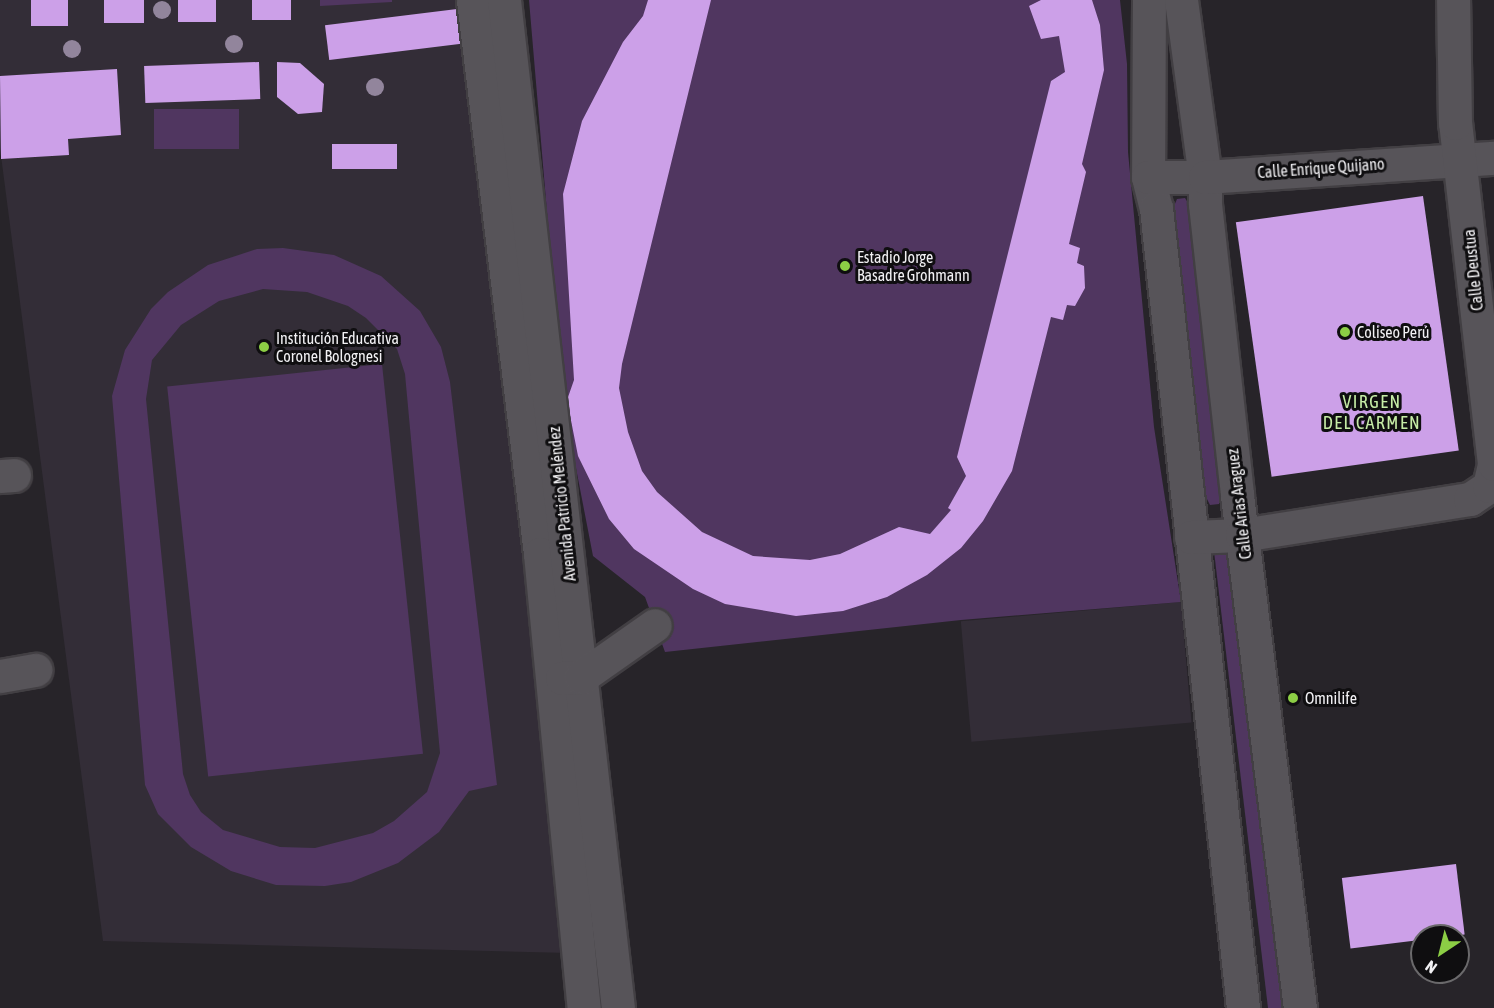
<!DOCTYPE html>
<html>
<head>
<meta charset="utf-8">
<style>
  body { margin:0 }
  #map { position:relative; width:1494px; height:1008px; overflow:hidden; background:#272429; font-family:"Asap Condensed",sans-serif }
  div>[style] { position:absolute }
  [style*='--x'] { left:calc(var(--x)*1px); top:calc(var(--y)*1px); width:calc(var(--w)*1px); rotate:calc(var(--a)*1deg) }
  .built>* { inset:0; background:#332d37; transform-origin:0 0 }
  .green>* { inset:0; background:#503660; transform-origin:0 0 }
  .building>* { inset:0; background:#cca0e8; transform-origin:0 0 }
  .roads { filter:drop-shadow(2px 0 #423f43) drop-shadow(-2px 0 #423f43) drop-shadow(0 2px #423f43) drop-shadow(0 -2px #423f43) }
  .minor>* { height:33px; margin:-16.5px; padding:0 16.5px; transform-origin:16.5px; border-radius:16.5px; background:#575459 }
  .trees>* { width:18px; height:18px; margin:-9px; border-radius:50%; background:#92859c }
  .dots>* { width:16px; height:16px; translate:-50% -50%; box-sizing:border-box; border:3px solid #0f0e10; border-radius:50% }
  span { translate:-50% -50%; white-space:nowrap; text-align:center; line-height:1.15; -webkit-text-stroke:6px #0f0e10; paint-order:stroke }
  .street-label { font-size:16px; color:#f2f1f4 }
  .poi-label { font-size:16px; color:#f2f1f4 }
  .left { translate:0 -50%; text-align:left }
  .neighbourhood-label { font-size:18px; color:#c6eca6; letter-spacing:1.5px }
  .north { position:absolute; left:1410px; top:924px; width:60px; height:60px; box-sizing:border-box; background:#0f0e10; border:2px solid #6a696b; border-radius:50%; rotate:215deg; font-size:16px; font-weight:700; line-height:24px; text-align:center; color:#f2f1f4 }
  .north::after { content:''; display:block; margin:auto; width:21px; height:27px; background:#8cce45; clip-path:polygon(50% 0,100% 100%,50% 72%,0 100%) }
</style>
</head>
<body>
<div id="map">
  <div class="built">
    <i style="clip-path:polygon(0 0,462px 0,569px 953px,103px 941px,0 148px)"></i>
    <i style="left:1181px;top:602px;width:121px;height:221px;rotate:85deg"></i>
  </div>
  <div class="green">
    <i style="clip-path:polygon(320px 0,392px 0,392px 2px,320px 6px)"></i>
    <i style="clip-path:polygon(529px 0,1120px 0,1127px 64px,1128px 152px,1154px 427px,1181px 602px,961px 620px,665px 652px,645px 597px,593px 556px,563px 401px)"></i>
    <i style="left:239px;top:109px;width:40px;height:85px;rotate:90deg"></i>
    <i style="clip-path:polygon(1185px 198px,1191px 208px,1222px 493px,1219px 504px,1210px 505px,1205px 495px,1172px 211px,1177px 199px)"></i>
    <i style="clip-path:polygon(evenodd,283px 248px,334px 255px,381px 276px,420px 311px,441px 347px,450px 382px,497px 785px,469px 791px,439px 832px,398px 863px,351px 882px,325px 886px,276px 885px,231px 871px,191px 847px,158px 814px,145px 785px,112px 396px,125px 350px,151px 309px,168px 292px,208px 265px,257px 249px,283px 248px,263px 289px,307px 292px,348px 306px,366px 318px,397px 349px,405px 374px,440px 753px,427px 792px,394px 821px,373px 833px,315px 848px,280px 847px,223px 830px,201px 812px,190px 795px,183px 774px,146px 399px,152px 360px,181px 325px,219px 301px,263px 289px)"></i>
    <i style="left:382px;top:364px;width:392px;height:216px;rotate:84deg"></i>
    <i style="clip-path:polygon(1214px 551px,1225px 551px,1228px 560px,1286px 1008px,1268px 1008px)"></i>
  </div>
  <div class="building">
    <i style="left:31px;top:0;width:37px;height:26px"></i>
    <i style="left:104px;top:0;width:40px;height:23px"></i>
    <i style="left:178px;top:0;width:38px;height:22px"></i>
    <i style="left:252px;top:0;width:39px;height:20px"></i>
    <i style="clip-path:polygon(648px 0,711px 0,622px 364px,619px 388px,628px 432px,642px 471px,657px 492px,702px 532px,753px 556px,810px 560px,840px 554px,899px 527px,930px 534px,951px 510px,948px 508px,966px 476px,957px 457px,1051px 81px,1065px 72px,1059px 36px,1041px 39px,1029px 6px,1041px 0,1092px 0,1100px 25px,1104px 70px,1082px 164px,1086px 172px,1069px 244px,1080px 248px,1077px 263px,1084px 266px,1085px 288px,1075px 306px,1067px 305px,1063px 320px,1051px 317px,1012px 471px,983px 521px,961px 548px,927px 575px,887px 597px,843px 611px,796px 616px,725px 604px,693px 589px,634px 549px,609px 519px,578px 456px,567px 400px,574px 380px,563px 194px,582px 121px,623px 42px,643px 16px)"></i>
    <i style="left:457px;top:9px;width:35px;height:133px;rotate:83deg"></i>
    <i style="left:259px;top:62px;width:37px;height:115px;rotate:88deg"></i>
    <i style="clip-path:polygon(277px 62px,300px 63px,324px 84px,322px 112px,298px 114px,277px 97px)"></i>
    <i style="clip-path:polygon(117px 69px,121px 135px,68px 139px,69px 155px,1px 159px,0 76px)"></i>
    <i style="left:397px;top:144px;width:25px;height:65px;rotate:90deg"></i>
    <i style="left:1423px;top:196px;width:257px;height:189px;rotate:82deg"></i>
    <i style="left:1456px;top:864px;width:71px;height:115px;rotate:83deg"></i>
  </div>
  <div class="roads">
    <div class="minor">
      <i style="--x:473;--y:0;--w:558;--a:83.1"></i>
      <i style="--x:540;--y:554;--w:456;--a:84.5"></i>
      <i style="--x:504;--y:0;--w:1014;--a:83.55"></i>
      <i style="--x:1149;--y:0;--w:177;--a:90.3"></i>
      <i style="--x:1148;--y:177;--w:32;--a:76"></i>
      <i style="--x:1156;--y:208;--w:805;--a:83.79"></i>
      <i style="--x:1181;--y:0;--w:179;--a:82.3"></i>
      <i style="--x:1205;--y:177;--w:27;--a:90"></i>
      <i style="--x:1205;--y:204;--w:293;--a:83.7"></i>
      <i style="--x:1237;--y:495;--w:517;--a:83"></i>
      <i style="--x:1148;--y:177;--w:57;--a:0"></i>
      <i style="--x:1205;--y:177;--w:290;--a:-3.8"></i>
      <i style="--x:0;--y:476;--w:14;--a:-4"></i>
      <i style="--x:1191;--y:537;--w:51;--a:-2.2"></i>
      <i style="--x:1242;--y:535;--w:231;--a:-9"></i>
      <i style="--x:1470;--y:499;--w:23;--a:-34"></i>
      <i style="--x:1489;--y:486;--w:23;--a:-77"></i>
      <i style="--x:1494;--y:464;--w:343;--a:-96.5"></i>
      <i style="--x:1455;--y:123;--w:123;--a:-90.9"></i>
      <i style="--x:0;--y:676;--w:36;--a:-10"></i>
      <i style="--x:562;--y:678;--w:19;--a:-3"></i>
      <i style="--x:581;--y:677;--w:90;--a:-35.1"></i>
    </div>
  </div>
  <div class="trees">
    <i style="left:162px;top:10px"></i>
    <i style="left:234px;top:44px"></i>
    <i style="left:72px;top:49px"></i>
    <i style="left:375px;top:87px"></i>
  </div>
  <div class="dots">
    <i style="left:845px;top:266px;background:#8cce45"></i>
    <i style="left:1345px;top:332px;background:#8cce45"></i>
    <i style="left:264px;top:347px;background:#8cce45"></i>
    <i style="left:1293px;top:698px;background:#8cce45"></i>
  </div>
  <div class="street-label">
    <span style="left:1321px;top:168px;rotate:-4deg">Calle Enrique Quijano</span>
    <span style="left:1473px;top:270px;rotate:-96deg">Calle Deustua</span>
    <span style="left:562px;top:504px;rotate:-96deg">Avenida Patricio Meléndez</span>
    <span style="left:1239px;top:504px;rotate:-97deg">Calle Arias Araguez</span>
  </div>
  <div class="poi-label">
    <span class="left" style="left:857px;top:266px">Estadio Jorge<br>Basadre Grohmann</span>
    <span class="left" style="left:1357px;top:332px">Coliseo Perú</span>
    <span class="left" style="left:276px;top:347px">Institución Educativa<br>Coronel Bolognesi</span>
    <span class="left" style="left:1305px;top:698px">Omnilife</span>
  </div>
  <div class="neighbourhood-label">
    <span style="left:1372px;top:413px">VIRGEN<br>DEL CARMEN</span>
  </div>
  <div class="north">N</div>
</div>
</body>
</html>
